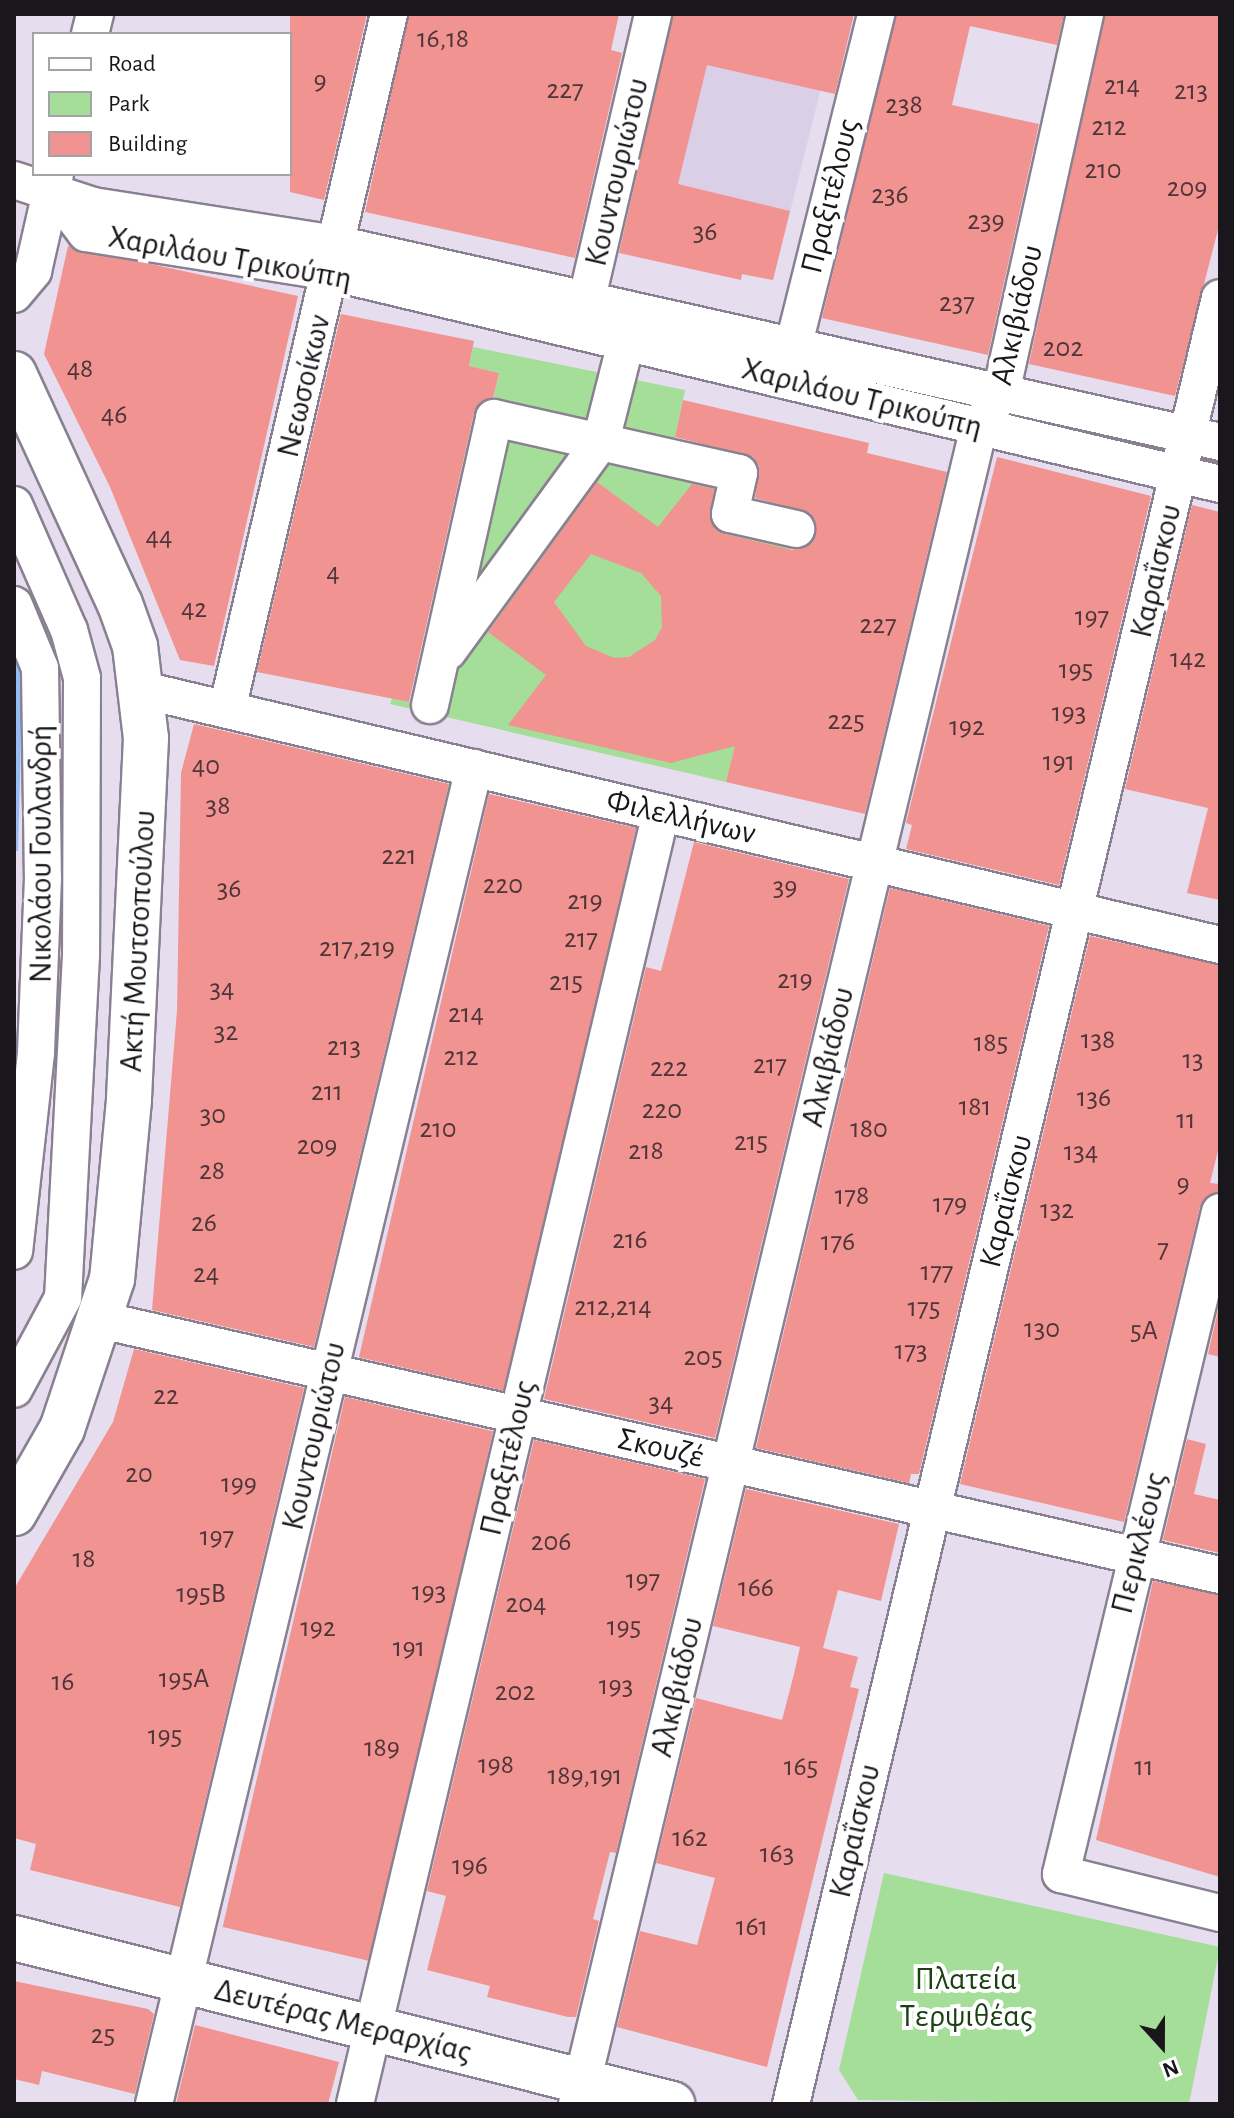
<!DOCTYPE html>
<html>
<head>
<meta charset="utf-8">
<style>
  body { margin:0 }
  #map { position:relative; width:1234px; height:2118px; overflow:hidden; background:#e6ddef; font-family:"Alegreya Sans",sans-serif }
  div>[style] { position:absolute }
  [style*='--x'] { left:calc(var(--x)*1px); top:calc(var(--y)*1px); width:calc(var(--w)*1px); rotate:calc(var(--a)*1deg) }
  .built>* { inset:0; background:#dbcfe7 }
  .green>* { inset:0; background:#a4de98 }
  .water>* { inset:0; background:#96bcf4 }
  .building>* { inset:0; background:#f09391; transform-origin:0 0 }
  .roads { filter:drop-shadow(2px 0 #898191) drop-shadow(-2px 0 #898191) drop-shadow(0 2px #898191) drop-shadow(0 -2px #898191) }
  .minor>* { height:36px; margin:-18px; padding:0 18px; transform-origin:18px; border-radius:18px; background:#fff }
  .major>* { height:44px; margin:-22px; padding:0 22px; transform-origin:22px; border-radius:22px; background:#fff }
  span { translate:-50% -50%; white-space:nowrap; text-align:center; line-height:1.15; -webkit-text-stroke:8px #fff; paint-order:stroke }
  .number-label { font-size:28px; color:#4f3539 }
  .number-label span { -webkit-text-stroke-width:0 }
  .street-label { font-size:32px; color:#19161c }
  .park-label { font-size:32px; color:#1b4112 }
  .frame { position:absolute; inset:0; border:16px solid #19161c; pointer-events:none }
  .legend { position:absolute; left:32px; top:32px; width:260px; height:144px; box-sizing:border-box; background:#fff; border:2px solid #a3a2a4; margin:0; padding:10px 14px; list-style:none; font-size:24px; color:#19161c }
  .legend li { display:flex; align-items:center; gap:16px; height:40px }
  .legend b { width:40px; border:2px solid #a3a2a4 }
  .north { position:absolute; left:1122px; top:2006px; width:80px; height:80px; -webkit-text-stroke:6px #fff; paint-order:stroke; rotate:159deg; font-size:22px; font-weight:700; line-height:32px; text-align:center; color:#19161c }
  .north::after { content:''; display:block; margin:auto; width:28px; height:36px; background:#19161c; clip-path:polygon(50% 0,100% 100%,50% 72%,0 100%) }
</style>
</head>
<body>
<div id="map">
  <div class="built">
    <i style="clip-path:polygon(672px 14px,718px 14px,833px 40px,773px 280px,621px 253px)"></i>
  </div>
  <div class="green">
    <i style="clip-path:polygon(473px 347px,685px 390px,672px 451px,747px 469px,738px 509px,798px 523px,726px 782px,390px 704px,392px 698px,421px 705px,499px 373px,469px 366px)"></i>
    <i style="clip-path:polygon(884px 1873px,1220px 1947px,1189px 2104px,858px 2100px,839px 2070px)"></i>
  </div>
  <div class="water">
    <i style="clip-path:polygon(14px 650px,23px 669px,18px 851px,14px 851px)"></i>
  </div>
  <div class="building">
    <i style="clip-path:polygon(290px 14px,367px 14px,324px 200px,290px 192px)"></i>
    <i style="clip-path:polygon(409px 14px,619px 14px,611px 50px,622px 53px,575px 258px,365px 212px)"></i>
    <i style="clip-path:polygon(673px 14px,854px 14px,835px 94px,707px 65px,678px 184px,790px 211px,773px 280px,742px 274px,741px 280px,619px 253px)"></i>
    <i style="clip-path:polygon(896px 14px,1064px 14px,1057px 45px,970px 26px,952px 105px,1039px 124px,988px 355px,822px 318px)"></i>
    <i style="clip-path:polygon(1105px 14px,1220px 14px,1220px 222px,1175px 396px,1029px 364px)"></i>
    <i style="clip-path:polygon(68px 246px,298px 296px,214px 666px,180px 660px,110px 487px,44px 354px)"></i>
    <i style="clip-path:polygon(341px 314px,474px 341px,469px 366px,499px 373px,493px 398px,474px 413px,409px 702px,257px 672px)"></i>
    <i style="clip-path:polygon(evenodd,683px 400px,869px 443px,867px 453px,947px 472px,865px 814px,726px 782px,735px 746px,671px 763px,508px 725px,546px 675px,488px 632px,597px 482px,658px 527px,692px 484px,714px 489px,710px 520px,725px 534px,792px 550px,812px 543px,816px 524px,810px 513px,755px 498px,759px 467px,753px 457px,675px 437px,683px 400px,591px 554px,641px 573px,661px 596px,662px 627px,655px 640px,629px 657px,614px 658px,586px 646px,554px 602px,591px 554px)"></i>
    <i style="clip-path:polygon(997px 457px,1151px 496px,1059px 885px,906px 849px,912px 825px,906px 823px)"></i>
    <i style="clip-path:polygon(1192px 505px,1220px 512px,1220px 900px,1187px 893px,1208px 808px,1125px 789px)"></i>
    <i style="clip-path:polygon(194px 724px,449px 784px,314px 1347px,152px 1310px,177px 1011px,181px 773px)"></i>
    <i style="left:489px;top:794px;width:151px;height:578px;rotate:13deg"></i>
    <i style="clip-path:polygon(694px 842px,849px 879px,715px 1438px,544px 1399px,646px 967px,661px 971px)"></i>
    <i style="clip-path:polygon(890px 888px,1049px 926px,919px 1474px,911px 1474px,909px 1483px,756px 1448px)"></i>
    <i style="clip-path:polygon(1090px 936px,1220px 965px,1220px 1143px,1210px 1183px,1220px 1184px,1220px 1192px,1200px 1207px,1124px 1522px,960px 1484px)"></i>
    <i style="clip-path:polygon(1220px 1302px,1220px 1357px,1208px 1354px)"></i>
    <i style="clip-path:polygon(134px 1349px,304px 1388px,180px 1907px,30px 1870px,36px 1844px,14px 1838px,14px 1589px,113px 1422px)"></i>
    <i style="left:345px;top:1397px;width:152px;height:544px;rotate:13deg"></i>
    <i style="clip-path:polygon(1187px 1439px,1206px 1444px,1194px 1494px,1220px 1500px,1220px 1553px,1163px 1540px)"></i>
    <i style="clip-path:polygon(534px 1440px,705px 1479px,616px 1853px,610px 1852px,593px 1919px,599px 1921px,576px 2017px,568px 2017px,487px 1997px,490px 1986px,427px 1970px,446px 1896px,427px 1891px)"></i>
    <i style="clip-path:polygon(746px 1489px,899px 1524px,881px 1601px,838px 1590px,823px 1648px,858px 1657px,850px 1687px,859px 1689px,767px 2067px,617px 2027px,640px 1931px,697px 1945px,715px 1878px,656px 1863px,696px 1698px,782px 1720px,794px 1674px,800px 1647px,713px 1626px)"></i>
    <i style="clip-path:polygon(1153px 1581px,1220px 1595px,1220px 1877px,1096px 1840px)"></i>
    <i style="clip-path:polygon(14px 1981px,148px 2009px,154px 2014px,135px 2094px,42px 2071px,39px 2085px,14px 2079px)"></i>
    <i style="clip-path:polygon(195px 2025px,339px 2062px,328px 2104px,176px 2104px)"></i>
  </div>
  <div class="roads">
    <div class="minor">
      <i style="--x:90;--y:34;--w:21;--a:-76"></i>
      <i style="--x:14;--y:180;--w:83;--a:18.2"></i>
      <i style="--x:93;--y:206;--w:246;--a:8.9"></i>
      <i style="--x:336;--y:244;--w:906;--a:12.62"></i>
      <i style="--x:53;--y:190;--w:54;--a:52.5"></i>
      <i style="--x:86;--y:233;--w:248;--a:9"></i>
      <i style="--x:331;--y:272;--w:914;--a:13.41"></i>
      <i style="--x:14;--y:294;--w:30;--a:-50"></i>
      <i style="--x:33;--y:271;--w:99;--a:-77.2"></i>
      <i style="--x:581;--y:324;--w:318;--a:-76.9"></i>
      <i style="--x:788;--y:368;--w:365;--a:-76"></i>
      <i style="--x:14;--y:505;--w:137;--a:66.3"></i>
      <i style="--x:69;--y:630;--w:50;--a:74.8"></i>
      <i style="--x:82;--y:678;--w:277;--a:90.2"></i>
      <i style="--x:81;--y:955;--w:343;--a:93"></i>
      <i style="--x:63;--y:1298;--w:103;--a:118.3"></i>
      <i style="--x:14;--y:605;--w:68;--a:67.6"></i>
      <i style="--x:40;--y:668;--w:210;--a:89.2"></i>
      <i style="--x:43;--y:878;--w:175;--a:92.3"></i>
      <i style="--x:36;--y:1053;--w:199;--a:96.3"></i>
      <i style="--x:448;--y:651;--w:260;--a:-53.9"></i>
      <i style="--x:601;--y:441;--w:102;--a:-75.8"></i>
      <i style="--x:143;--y:690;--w:1107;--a:13.32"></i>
      <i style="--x:430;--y:705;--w:294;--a:-77.4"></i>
      <i style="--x:494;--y:418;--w:251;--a:12.7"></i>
      <i style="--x:739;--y:473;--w:42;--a:102.4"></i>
      <i style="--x:730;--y:514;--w:68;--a:12.8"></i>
      <i style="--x:227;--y:710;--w:715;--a:-76.9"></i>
      <i style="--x:1220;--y:1212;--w:681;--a:103.51"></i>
      <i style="--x:1061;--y:1874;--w:164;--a:13.8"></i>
      <i style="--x:101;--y:1320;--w:1148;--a:12.84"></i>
      <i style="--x:154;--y:2104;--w:1374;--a:-76.53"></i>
      <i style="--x:355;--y:2104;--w:1327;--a:-76.67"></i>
      <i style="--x:577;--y:2104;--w:1725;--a:-76.52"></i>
      <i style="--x:979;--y:427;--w:40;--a:-57.1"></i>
      <i style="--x:1001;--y:393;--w:388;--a:-77.5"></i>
      <i style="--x:791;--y:2104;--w:1856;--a:-76.64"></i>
    </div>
    <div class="major">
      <i style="--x:14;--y:374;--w:253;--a:65.3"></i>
      <i style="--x:120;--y:604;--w:45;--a:70.3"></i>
      <i style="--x:135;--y:646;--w:93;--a:83.2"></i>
      <i style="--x:146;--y:738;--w:362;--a:92.7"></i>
      <i style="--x:129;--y:1100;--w:180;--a:95.4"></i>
      <i style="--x:112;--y:1279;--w:158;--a:108.4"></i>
      <i style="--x:62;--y:1429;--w:97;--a:119.7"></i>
      <i style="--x:14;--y:1938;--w:679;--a:14.16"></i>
    </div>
  </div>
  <div class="number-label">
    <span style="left:443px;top:39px">16,18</span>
    <span style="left:320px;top:81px">9</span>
    <span style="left:1122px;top:86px">214</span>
    <span style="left:565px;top:90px">227</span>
    <span style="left:1191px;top:91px">213</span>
    <span style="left:904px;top:105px">238</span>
    <span style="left:1109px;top:127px">212</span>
    <span style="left:1103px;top:170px">210</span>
    <span style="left:1187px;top:188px">209</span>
    <span style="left:890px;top:195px">236</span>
    <span style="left:986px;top:221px">239</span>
    <span style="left:705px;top:232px">36</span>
    <span style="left:957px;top:303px">237</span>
    <span style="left:1063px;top:348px">202</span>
    <span style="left:80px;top:369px">48</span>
    <span style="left:114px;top:415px">46</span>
    <span style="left:159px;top:537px">44</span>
    <span style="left:333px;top:573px">4</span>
    <span style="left:194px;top:609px">42</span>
    <span style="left:1092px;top:617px">197</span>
    <span style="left:878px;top:625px">227</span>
    <span style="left:1188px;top:659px">142</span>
    <span style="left:1076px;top:670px">195</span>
    <span style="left:1069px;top:713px">193</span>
    <span style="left:846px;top:721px">225</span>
    <span style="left:967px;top:727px">192</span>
    <span style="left:1059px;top:762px">191</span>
    <span style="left:206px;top:766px">40</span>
    <span style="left:218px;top:806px">38</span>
    <span style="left:399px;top:856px">221</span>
    <span style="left:503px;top:885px">220</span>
    <span style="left:785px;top:887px">39</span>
    <span style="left:229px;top:889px">36</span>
    <span style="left:585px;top:901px">219</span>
    <span style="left:581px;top:939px">217</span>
    <span style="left:357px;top:948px">217,219</span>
    <span style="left:795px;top:980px">219</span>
    <span style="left:566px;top:982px">215</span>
    <span style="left:222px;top:989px">34</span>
    <span style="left:466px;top:1014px">214</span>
    <span style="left:226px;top:1032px">32</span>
    <span style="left:1098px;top:1040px">138</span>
    <span style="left:991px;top:1043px">185</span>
    <span style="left:344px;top:1047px">213</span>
    <span style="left:461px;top:1057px">212</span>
    <span style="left:1193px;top:1060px">13</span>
    <span style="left:770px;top:1065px">217</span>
    <span style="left:669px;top:1068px">222</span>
    <span style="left:327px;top:1092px">211</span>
    <span style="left:1094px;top:1098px">136</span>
    <span style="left:975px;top:1107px">181</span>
    <span style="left:662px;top:1110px">220</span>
    <span style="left:213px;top:1115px">30</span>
    <span style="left:1186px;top:1120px">11</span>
    <span style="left:438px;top:1129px">210</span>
    <span style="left:869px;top:1129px">180</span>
    <span style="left:751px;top:1142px">215</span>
    <span style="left:317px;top:1146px">209</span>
    <span style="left:646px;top:1151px">218</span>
    <span style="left:1081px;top:1152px">134</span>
    <span style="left:212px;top:1171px">28</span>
    <span style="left:1183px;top:1184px">9</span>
    <span style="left:852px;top:1196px">178</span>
    <span style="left:950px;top:1204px">179</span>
    <span style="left:1057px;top:1210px">132</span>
    <span style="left:204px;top:1223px">26</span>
    <span style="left:630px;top:1240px">216</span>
    <span style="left:838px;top:1242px">176</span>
    <span style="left:1163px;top:1249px">7</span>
    <span style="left:937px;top:1272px">177</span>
    <span style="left:206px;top:1274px">24</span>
    <span style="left:613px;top:1307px">212,214</span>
    <span style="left:924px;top:1308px">175</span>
    <span style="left:1042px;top:1329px">130</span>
    <span style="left:1144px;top:1331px">5Α</span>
    <span style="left:911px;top:1351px">173</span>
    <span style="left:703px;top:1357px">205</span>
    <span style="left:166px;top:1396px">22</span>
    <span style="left:661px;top:1403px">34</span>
    <span style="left:139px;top:1474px">20</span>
    <span style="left:239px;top:1484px">199</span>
    <span style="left:217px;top:1537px">197</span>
    <span style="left:551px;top:1542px">206</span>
    <span style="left:84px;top:1559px">18</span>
    <span style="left:643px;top:1580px">197</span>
    <span style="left:756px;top:1588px">166</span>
    <span style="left:429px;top:1592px">193</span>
    <span style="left:201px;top:1594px">195B</span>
    <span style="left:526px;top:1604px">204</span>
    <span style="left:624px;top:1627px">195</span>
    <span style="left:318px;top:1628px">192</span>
    <span style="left:409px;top:1648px">191</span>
    <span style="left:184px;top:1679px">195A</span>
    <span style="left:63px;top:1682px">16</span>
    <span style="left:616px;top:1686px">193</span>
    <span style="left:515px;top:1692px">202</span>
    <span style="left:165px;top:1736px">195</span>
    <span style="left:382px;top:1748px">189</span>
    <span style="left:496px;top:1765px">198</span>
    <span style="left:801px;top:1767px">165</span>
    <span style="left:1144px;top:1767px">11</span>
    <span style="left:585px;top:1776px">189,191</span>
    <span style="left:690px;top:1838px">162</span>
    <span style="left:777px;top:1854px">163</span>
    <span style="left:470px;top:1866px">196</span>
    <span style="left:752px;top:1927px">161</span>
    <span style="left:103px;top:2035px">25</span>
  </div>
  <div class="street-label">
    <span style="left:617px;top:172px;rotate:-77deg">Κουντουριώτου</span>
    <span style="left:830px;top:196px;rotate:-76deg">Πραξιτέλους</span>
    <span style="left:230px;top:258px;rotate:10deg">Χαριλάου Τρικούπη</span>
    <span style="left:1017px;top:315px;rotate:-77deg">Αλκιβιάδου</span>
    <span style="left:304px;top:386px;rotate:-77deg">Νεωσοίκων</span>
    <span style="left:862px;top:398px;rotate:14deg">Χαριλάου Τρικούπη</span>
    <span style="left:1156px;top:571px;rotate:-77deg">Καραΐσκου</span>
    <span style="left:681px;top:817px;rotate:13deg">Φιλελλήνων</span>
    <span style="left:41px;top:854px;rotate:-90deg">Νικολάου Γουλανδρή</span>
    <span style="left:138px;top:941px;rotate:-87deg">Ακτή Μουτσοπούλου</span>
    <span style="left:828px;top:1057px;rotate:-77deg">Αλκιβιάδου</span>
    <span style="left:1006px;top:1201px;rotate:-76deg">Καραΐσκου</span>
    <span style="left:314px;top:1436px;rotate:-77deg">Κουντουριώτου</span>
    <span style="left:661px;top:1448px;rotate:13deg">Σκουζέ</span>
    <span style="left:508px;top:1458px;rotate:-77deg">Πραξιτέλους</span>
    <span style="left:1139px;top:1543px;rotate:-76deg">Περικλέους</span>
    <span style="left:677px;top:1687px;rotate:-77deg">Αλκιβιάδου</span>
    <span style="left:855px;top:1831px;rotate:-77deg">Καραΐσκου</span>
    <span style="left:343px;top:2021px;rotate:14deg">Δευτέρας Μεραρχίας</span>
  </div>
  <div class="park-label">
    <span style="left:966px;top:1998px">Πλατεία<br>Τερψιθέας</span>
  </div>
  <div class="frame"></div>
  <ul class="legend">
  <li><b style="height:10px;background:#fff"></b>Road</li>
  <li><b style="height:22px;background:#a4de98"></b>Park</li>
  <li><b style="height:22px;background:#f09391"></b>Building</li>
  </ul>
  <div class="north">N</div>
</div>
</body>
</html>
